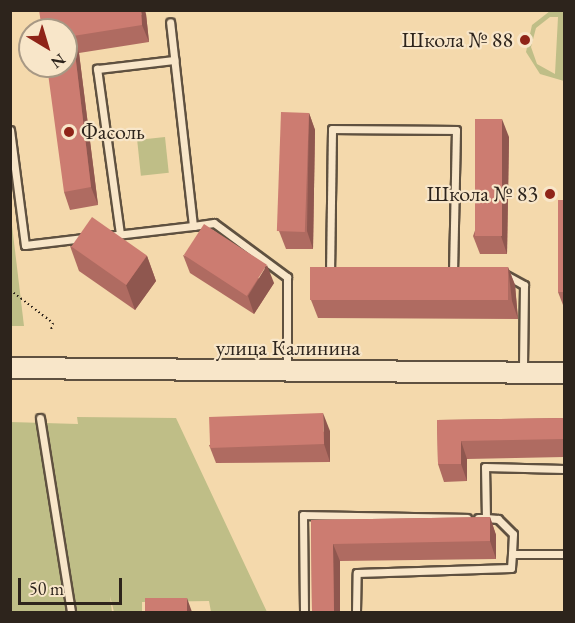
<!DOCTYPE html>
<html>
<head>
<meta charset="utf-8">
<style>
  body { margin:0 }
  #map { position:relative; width:575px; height:623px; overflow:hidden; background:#f4d9ac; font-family:"EB Garamond",serif }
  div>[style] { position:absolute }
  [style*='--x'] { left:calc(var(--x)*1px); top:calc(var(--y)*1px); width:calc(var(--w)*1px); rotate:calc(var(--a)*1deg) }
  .green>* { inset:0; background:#bfbe87; transform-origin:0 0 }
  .path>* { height:2px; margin-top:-1px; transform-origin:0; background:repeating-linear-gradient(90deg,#2d241c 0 1.5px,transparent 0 4.5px) }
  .roads { filter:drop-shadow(2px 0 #5f5140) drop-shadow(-2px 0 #5f5140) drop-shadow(0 2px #5f5140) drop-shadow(0 -2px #5f5140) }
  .service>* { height:7px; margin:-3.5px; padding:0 3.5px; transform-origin:3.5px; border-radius:3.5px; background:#f8e6c9 }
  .secondary>* { height:20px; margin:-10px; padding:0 10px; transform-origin:10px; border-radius:10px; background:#f8e6c9 }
  .wall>* { inset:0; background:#af6b61 }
  .shaded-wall>* { inset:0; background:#8f574f }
  .building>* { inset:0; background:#cc7c71; transform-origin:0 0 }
  .dots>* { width:16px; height:16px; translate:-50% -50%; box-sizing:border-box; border:3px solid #f8e6c9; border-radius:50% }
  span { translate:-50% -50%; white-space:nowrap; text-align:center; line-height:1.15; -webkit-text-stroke:4.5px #f8e6c9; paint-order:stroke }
  .poi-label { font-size:22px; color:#2d241c }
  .right { translate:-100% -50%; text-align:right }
  .left { translate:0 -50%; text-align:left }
  .street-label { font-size:22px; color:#2d241c }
  .frame { position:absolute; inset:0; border:12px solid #2d241c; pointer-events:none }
  .north { position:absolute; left:18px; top:18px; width:60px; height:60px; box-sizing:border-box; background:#f8e6c9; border:2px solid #a79884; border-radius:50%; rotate:142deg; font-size:16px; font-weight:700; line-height:24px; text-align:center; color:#2d241c }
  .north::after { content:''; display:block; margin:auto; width:21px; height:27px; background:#8f2418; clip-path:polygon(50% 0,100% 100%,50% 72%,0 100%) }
  .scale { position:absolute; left:18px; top:578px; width:104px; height:27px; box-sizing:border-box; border:3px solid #2d241c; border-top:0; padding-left:8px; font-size:18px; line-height:21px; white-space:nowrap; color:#2d241c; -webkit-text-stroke:4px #f8e6c9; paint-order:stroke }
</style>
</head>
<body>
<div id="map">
  <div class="green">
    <i style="clip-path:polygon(evenodd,550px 11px,564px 11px,564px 81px,540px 74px,526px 52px,532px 25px,550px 11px,550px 17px,558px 17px,555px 74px,537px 64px,531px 47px,536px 28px,550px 17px)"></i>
    <i style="left:165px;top:137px;width:36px;height:28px;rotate:84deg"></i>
    <i style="clip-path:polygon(10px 217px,11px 217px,24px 326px,11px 326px)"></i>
    <i style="clip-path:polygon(77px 417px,176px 418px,267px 612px,211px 612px,209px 601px,142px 602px,142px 612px,114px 612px,110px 596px,112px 612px,11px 612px,10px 422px,78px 424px)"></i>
  </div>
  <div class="path">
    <i style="--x:10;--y:290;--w:54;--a:37.5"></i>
    <i style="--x:53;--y:323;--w:7;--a:106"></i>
  </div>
  <div class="roads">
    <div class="service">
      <i style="--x:10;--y:130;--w:116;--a:82.6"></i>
      <i style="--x:25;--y:245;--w:59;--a:-6.8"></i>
      <i style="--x:193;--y:226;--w:21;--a:-8"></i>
      <i style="--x:214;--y:223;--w:91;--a:36.5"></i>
      <i style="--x:287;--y:277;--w:90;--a:90"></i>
      <i style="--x:120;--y:234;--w:167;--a:-97.9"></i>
      <i style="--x:97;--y:69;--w:78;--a:-6.7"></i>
      <i style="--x:107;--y:236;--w:87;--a:-6.6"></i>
      <i style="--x:193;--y:226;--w:205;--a:-96.4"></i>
      <i style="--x:330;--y:274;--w:145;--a:-89.2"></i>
      <i style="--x:332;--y:129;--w:124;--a:0.5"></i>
      <i style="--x:456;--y:130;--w:144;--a:91.2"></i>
      <i style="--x:504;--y:274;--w:23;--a:29"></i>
      <i style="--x:524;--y:285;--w:85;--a:90.7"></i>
      <i style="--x:40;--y:418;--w:196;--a:80.9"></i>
      <i style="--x:478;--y:518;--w:8;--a:0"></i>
      <i style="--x:486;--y:518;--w:51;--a:-91.1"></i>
      <i style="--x:485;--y:467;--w:79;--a:1.5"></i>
      <i style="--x:486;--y:518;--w:12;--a:5"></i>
      <i style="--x:498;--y:519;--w:21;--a:45"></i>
      <i style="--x:513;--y:534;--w:20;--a:93"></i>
      <i style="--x:512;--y:554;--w:52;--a:0"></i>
      <i style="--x:304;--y:612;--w:97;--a:-90.6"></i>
      <i style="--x:303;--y:515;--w:164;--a:1"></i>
      <i style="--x:356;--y:612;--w:39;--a:-89"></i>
      <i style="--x:357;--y:573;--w:154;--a:-1.9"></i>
      <i style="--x:511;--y:568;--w:14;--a:-86"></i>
    </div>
    <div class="secondary">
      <i style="--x:10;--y:368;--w:554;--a:0.52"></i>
    </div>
  </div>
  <div class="wall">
    <i style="clip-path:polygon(146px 14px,149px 42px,79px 53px,98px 205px,70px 210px,64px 192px,66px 30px)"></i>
    <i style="clip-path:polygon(309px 113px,315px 130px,313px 249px,286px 249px,279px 231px)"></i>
    <i style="clip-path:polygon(509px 137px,507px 254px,480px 254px,473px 236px)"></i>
    <i style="clip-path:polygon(564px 200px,564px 305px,563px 305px,558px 292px)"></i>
    <i style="clip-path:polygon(70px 246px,147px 256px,156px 281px,135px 310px,79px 271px)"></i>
    <i style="clip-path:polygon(183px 255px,274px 283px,254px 314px,190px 273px)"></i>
    <i style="clip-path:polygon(508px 267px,515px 285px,518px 319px,318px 318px,311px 300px)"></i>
    <i style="clip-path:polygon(564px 418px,564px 457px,467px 459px,467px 481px,444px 482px,438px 464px,437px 420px)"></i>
    <i style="clip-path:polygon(330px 431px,330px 462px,216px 463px,209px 445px)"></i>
    <i style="clip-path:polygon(490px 517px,496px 535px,496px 559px,340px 561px,340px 612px,312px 612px,311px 520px)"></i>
  </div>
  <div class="shaded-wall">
    <i style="clip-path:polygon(141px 10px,145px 10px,146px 14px,149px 42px,142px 25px)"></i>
    <i style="clip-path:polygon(73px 36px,79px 53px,98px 205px,91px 187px)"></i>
    <i style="clip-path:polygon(309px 113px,315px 130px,313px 249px,307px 231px)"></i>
    <i style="clip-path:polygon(502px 119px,509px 137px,507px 254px,501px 236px)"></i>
    <i style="clip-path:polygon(147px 256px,156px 281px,135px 310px,126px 285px)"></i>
    <i style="clip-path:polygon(267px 265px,274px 283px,254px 314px,248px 296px)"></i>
    <i style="clip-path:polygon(508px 267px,515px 285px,518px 319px,512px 301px)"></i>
    <i style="clip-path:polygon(323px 413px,330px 431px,330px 462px,324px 444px)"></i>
    <i style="clip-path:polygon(461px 441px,467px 459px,467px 481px,461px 464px)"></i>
    <i style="clip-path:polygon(490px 517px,496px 535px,496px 559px,490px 541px)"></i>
    <i style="clip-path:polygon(333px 544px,340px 561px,340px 612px,334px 612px)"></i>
    <i style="clip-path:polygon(187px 598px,192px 612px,187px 612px)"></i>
  </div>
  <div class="building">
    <i style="clip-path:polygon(39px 10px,141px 10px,142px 25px,73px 36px,91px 187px,64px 192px,47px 66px,66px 66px,66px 30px,42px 30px)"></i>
    <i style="left:281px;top:112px;width:28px;height:119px;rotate:2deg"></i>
    <i style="left:475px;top:119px;width:27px;height:117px"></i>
    <i style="left:558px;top:200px;width:6px;height:92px"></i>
    <i style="left:92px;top:217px;width:67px;height:36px;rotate:35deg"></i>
    <i style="left:204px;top:224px;width:75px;height:37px;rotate:33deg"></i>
    <i style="left:310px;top:267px;width:198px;height:33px"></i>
    <i style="left:323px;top:413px;width:31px;height:114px;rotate:88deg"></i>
    <i style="clip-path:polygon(564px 418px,564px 439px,461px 441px,461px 464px,438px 464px,437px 420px)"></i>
    <i style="clip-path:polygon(490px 517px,490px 541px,333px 544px,334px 612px,312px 612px,311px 520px)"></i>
    <i style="left:187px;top:598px;width:14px;height:42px;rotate:90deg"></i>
  </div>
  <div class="dots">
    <i style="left:525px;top:40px;background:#8f2418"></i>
    <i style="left:69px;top:132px;background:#8f2418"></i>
    <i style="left:550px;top:194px;background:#8f2418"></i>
  </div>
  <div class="poi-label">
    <span class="right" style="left:513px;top:40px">Школа № 88</span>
    <span class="left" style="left:81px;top:132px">Фасоль</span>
    <span class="right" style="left:538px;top:194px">Школа № 83</span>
  </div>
  <div class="street-label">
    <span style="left:288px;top:348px">улица Калинина</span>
  </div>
  <div class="frame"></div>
  <div class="north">N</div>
  <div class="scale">50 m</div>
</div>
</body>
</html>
